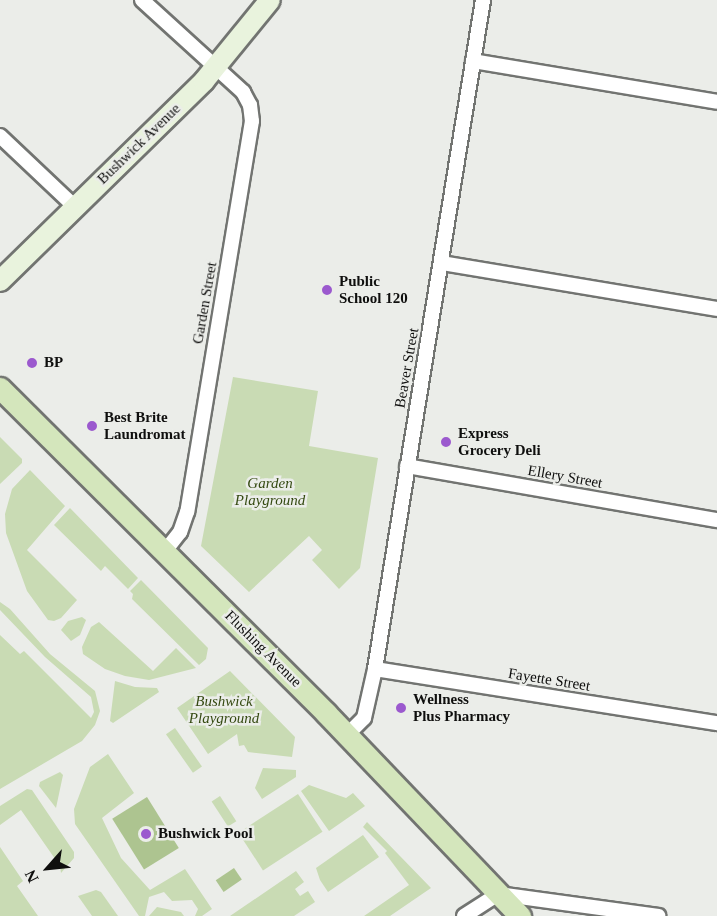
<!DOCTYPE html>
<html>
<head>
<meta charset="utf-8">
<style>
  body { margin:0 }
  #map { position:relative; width:717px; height:916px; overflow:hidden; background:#ebede9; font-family:"Times New Roman",serif }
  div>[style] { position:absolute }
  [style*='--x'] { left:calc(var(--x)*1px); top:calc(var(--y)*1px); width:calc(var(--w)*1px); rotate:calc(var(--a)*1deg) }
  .green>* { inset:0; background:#c9dbb4; transform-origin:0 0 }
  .water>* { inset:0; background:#adc490; transform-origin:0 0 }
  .roads { filter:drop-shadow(2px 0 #727471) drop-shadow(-2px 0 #727471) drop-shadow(0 2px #727471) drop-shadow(0 -2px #727471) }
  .street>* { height:14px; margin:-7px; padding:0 7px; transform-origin:7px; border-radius:7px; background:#fff }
  .secondary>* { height:20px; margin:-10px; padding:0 10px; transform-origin:10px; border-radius:10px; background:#e9f3dd }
  .primary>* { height:21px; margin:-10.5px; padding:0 10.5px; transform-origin:10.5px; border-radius:10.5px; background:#d4e6bc }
  .dots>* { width:16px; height:16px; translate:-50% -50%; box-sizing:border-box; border:3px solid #ebede9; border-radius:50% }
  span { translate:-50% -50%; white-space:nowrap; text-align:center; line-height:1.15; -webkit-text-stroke:5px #ebede9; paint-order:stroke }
  .street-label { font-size:15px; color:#0f0f0e }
  .poi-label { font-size:15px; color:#0f0f0e; font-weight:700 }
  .left { translate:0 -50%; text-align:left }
  .park-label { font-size:15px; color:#354a12; font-style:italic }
  .north { position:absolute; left:18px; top:838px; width:60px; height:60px; -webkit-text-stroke:4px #ebede9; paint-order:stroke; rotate:243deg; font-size:16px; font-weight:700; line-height:24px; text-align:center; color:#0f0f0e }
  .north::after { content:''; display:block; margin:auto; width:21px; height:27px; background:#0f0f0e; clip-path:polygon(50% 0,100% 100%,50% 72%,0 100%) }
</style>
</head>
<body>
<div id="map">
  <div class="green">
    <i style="clip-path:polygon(233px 377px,318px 391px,309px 446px,378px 458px,360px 568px,339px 589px,312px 560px,322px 550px,309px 536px,249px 592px,201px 546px)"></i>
    <i style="clip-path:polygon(0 437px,22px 459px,22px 463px,0 484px)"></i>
    <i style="clip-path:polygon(30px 470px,65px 506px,27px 550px,77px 600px,61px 618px,54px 621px,48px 620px,27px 591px,6px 533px,5px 514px,12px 489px)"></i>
    <i style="clip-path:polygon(70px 508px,138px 578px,128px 589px,105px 566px,101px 571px,54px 525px)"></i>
    <i style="clip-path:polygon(141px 580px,208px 648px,206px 659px,199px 665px,132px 599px,133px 594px,130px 591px)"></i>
    <i style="clip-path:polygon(0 602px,10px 609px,50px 654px,95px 691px,100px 711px,95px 725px,82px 741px,0 789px,0 635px,20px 654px,24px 651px,91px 718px,94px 712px,91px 697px,45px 657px,0 610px)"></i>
    <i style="clip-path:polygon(82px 617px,86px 620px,80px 635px,71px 641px,61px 630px,68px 621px)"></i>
    <i style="clip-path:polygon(99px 622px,153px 671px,176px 648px,196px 668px,149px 680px,125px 676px,105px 669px,83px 654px,82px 647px,91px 627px)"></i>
    <i style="clip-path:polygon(230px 671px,295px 737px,292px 757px,248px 752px,244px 745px,239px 746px,237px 734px,208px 754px,177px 708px)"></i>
    <i style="clip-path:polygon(115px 681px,135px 687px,157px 688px,159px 692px,113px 723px,110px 721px)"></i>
    <i style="left:175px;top:728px;width:47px;height:11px;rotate:55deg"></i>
    <i style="clip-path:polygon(108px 754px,134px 793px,102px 818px,121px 858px,150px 890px,185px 869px,212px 909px,202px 916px,195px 916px,198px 909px,192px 900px,172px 901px,164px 892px,149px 897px,145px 916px,139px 916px,75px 824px,74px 809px,90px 767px)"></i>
    <i style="clip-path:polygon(263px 768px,296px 770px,296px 777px,262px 799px,255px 788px)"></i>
    <i style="clip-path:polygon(60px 772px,63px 775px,56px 808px,39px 786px,40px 782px)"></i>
    <i style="clip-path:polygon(309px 785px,346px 798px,353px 793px,365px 806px,329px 831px,301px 791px)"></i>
    <i style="clip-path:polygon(27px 789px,32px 790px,74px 852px,74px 858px,61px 873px,60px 866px,21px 810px,0 825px,0 806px)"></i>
    <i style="left:298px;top:794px;width:45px;height:71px;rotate:57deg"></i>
    <i style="left:220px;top:796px;width:30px;height:10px;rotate:57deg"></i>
    <i style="clip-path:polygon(367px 822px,431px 888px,390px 916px,364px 916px,409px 885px,385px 853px,387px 851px,363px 827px)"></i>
    <i style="clip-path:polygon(363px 835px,379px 857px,328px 892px,320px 880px,316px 868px)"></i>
    <i style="clip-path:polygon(0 847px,23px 881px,17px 886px,38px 916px,0 916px)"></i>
    <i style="clip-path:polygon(296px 871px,304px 882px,295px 889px,300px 896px,308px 891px,315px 902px,294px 916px,230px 916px)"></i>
    <i style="clip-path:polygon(96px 890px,101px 892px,118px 916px,92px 916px,78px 896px)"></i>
    <i style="clip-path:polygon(157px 907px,181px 912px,184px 916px,149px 916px)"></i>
  </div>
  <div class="water">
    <i style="left:147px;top:797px;width:60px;height:41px;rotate:58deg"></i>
    <i style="left:234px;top:868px;width:14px;height:22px;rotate:56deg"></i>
  </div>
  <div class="roads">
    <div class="street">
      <i style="--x:142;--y:0;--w:137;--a:42.3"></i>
      <i style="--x:243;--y:92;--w:15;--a:62"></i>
      <i style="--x:250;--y:105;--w:16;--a:83"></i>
      <i style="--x:252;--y:121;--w:396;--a:99.4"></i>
      <i style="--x:187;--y:512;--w:21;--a:109"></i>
      <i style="--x:180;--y:532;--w:24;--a:128"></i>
      <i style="--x:473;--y:61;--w:247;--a:9.5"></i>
      <i style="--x:0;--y:136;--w:103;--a:43.4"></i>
      <i style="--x:442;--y:263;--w:279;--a:9.5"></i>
      <i style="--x:407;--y:466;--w:315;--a:9.9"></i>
      <i style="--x:375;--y:669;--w:346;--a:9"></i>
      <i style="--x:347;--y:735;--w:24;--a:-45"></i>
      <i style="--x:364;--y:718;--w:50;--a:-77.3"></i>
      <i style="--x:375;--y:669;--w:678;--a:-80.83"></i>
      <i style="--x:464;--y:916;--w:40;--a:-32.9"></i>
      <i style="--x:498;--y:894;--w:162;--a:7.8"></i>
    </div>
    <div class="secondary">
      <i style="--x:0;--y:281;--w:286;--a:-44.4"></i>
      <i style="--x:204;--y:81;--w:104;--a:-50.8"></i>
    </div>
    <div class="primary">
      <i style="--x:0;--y:388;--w:460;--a:44.9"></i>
      <i style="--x:326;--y:713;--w:281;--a:46.3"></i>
    </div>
  </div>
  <div class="dots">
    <i style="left:327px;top:290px;background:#9b59ce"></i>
    <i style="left:32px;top:363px;background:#9b59ce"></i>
    <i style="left:92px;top:426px;background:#9b59ce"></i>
    <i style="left:446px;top:442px;background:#9b59ce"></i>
    <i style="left:401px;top:708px;background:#9b59ce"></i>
    <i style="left:146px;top:834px;background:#9b59ce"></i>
  </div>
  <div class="street-label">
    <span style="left:139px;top:144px;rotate:-44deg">Bushwick Avenue</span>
    <span style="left:205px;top:303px;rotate:-80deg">Garden Street</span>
    <span style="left:407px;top:368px;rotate:-80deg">Beaver Street</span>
    <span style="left:565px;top:477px;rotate:10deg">Ellery Street</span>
    <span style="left:263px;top:649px;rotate:45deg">Flushing Avenue</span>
    <span style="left:549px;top:680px;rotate:9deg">Fayette Street</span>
  </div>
  <div class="poi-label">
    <span class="left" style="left:339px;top:290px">Public<br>School 120</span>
    <span class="left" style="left:44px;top:363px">BP</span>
    <span class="left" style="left:104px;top:426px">Best Brite<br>Laundromat</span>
    <span class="left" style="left:458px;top:442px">Express<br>Grocery Deli</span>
    <span class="left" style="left:413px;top:708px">Wellness<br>Plus Pharmacy</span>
    <span class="left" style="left:158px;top:834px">Bushwick Pool</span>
  </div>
  <div class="park-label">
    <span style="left:270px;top:492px">Garden<br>Playground</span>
    <span style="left:224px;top:710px">Bushwick<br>Playground</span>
  </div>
  <div class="north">N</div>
</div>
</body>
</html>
